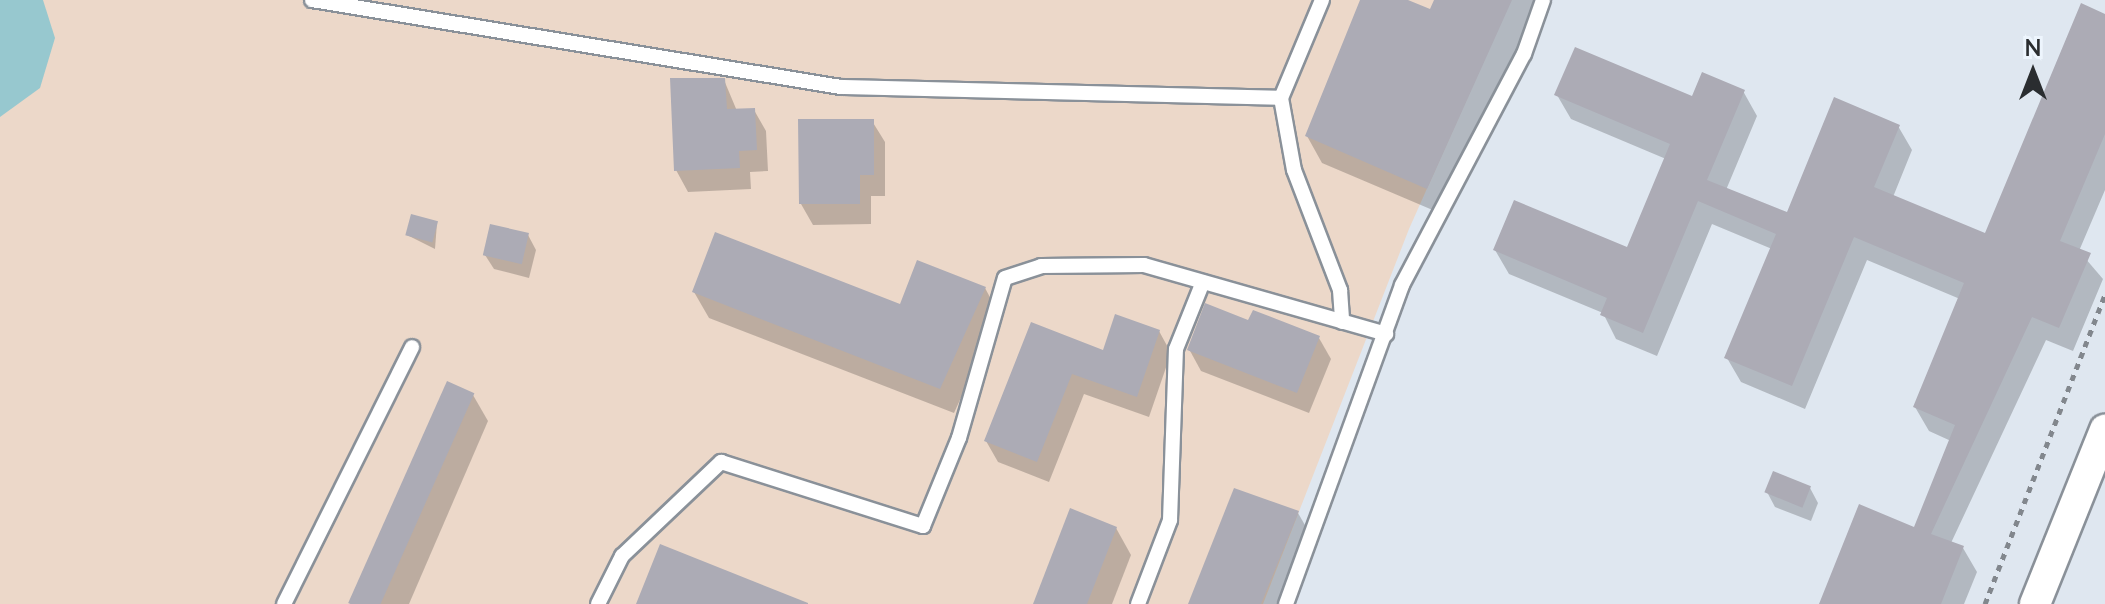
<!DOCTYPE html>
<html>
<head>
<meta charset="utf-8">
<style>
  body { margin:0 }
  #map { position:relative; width:2105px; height:604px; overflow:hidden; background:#dfe7f0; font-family:Lato,sans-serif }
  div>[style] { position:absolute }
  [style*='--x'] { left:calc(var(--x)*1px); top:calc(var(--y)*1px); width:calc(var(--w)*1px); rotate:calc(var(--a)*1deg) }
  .industrial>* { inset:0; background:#ecd8c9 }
  .water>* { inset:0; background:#97c8cf }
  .shadow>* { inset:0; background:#0003 }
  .building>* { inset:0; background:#acabb5; transform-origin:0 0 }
  .path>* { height:5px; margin-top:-2.5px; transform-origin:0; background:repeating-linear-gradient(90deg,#82878d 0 6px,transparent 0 12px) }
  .roads { filter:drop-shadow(2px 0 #8a9199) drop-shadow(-2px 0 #8a9199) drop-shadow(0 2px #8a9199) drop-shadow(0 -2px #8a9199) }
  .lane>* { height:14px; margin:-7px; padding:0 7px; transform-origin:7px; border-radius:7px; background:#fff }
  .street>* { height:30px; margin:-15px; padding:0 15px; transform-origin:15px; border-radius:15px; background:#fff }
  span { translate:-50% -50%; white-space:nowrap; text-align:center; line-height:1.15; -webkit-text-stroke:6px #edf5fd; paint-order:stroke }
  .north { position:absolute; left:1993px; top:32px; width:80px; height:80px; -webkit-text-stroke:6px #edf5fd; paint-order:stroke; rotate:0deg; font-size:22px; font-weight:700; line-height:32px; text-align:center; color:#2a2d30 }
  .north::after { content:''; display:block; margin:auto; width:28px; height:36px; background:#2a2d30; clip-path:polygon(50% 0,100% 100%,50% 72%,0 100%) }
</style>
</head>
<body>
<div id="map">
  <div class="industrial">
    <i style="clip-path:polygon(0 0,1511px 0,1409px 229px,1263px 604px,0 604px)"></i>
  </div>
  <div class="water">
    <i style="clip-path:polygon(0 0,43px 0,55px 38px,40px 88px,0 117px)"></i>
  </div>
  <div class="shadow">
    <i style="clip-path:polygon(1362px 0,1403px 0,1431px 11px,1436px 0,1539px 0,1442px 214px,1322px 163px,1307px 136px)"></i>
    <i style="clip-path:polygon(2105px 16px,2105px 190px,2079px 251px,2103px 279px,2073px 351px,2046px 340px,1951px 543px,1963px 548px,1977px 572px,1964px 604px,1821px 604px,1915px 529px,1951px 441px,1929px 431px,1915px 407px,1960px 299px,1867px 260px,1805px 409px,1741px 382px,1727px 358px,1772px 249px,1712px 224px,1657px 356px,1616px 339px,1603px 313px,1509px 274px,1495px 250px,1628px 249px,1666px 159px,1571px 119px,1557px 95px,1693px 99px,1743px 91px,1757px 116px,1726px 190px,1788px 214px,1898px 126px,1912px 150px,1893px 197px,1986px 236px)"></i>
    <i style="clip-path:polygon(724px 80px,737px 111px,754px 110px,766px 131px,768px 171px,750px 172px,751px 189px,688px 192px,676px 170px)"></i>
    <i style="clip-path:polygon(872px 121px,885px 142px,885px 196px,871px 196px,871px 224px,813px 225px,801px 204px)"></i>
    <i style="clip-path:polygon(437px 223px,435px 249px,407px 235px)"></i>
    <i style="clip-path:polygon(528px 235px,536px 250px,529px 278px,494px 269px,485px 255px)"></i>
    <i style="clip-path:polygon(985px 288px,999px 314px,954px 413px,709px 318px,694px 292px,901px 307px)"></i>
    <i style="clip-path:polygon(1250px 323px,1319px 338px,1331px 359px,1309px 413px,1201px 371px,1189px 349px)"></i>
    <i style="clip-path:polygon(1032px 324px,1104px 352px,1159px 331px,1171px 353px,1149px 417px,1084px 394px,1049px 482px,998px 462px,986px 441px)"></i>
    <i style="clip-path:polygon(473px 395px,488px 421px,409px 604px,353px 604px)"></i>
    <i style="clip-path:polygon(1810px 488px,1818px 503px,1811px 521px,1775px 507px,1767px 492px)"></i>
    <i style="clip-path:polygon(1298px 513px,1313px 539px,1287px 604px,1190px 604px)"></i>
    <i style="clip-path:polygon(1116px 528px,1131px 555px,1112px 604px,1035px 604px)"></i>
  </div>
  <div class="building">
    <i style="clip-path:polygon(1360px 0,1408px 0,1430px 9px,1434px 0,1512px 0,1427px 189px,1305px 136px)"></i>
    <i style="clip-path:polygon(2081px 3px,2105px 14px,2105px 134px,2060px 241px,2091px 253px,2059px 328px,2032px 317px,1931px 534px,1964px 546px,1941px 604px,1819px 604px,1859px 504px,1914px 527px,1955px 425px,1913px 407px,1964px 283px,1854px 237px,1792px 386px,1724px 358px,1776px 234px,1698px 201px,1643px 333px,1600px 315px,1607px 298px,1493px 250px,1514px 200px,1627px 247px,1670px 144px,1554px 95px,1575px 47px,1692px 96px,1702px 72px,1745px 90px,1707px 180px,1787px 212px,1834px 97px,1900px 125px,1874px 187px,1985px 233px)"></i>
    <i style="clip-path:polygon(670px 78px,725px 78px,727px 109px,755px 108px,757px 150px,739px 151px,740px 168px,674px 171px)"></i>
    <i style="clip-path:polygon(798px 119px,874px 119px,874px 175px,860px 175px,860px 204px,799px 204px)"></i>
    <i style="left:411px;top:214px;width:28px;height:22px;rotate:15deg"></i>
    <i style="left:490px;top:224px;width:40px;height:32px;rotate:13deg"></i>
    <i style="clip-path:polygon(715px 232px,900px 304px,917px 260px,986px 287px,940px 389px,692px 292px)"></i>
    <i style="clip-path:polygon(1205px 303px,1248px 320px,1253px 310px,1320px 336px,1297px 393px,1187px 350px)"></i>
    <i style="clip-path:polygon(1115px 314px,1160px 330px,1137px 397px,1072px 374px,1037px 462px,984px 441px,1031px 322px,1103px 350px)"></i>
    <i style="left:447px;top:381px;width:30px;height:243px;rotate:24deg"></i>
    <i style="left:1773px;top:471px;width:41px;height:23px;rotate:22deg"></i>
    <i style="clip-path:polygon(1234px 488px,1299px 511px,1261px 604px,1188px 604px)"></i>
    <i style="clip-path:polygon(1070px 508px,1117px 527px,1087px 604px,1033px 604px)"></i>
    <i style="clip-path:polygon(660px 544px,808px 603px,808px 604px,636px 604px)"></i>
  </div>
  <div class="path">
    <i style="--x:1985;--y:604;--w:331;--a:-68.8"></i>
  </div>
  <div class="roads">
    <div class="lane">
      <i style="--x:312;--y:0;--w:536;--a:9.34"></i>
      <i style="--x:841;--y:87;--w:440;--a:1.4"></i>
      <i style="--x:1322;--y:0;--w:106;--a:112.7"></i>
      <i style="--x:1281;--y:98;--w:73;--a:79.8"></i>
      <i style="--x:1294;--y:170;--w:129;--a:69"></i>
      <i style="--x:1340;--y:290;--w:32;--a:86"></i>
      <i style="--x:284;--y:604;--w:287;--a:-63.5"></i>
      <i style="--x:598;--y:604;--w:54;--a:-63.4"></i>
      <i style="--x:622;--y:556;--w:137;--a:-43.5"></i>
      <i style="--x:721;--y:462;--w:212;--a:17.6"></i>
      <i style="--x:923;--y:526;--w:95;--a:-67.8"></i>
      <i style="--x:959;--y:438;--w:166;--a:-74"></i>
      <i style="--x:1005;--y:278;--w:38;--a:-18"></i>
      <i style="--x:1041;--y:266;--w:103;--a:-0.6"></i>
      <i style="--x:1144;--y:265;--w:252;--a:15.9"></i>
      <i style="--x:1138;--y:604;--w:90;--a:-69.1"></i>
      <i style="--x:1170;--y:520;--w:171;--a:-88"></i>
      <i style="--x:1176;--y:349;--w:72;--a:-68.1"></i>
      <i style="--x:1286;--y:604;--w:339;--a:-70"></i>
      <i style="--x:1402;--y:285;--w:261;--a:-62.2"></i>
      <i style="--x:1524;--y:54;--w:57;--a:-70.6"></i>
    </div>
    <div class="street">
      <i style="--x:2035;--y:604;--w:188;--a:-68.1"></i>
    </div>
  </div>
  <div class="north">N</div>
</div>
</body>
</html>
